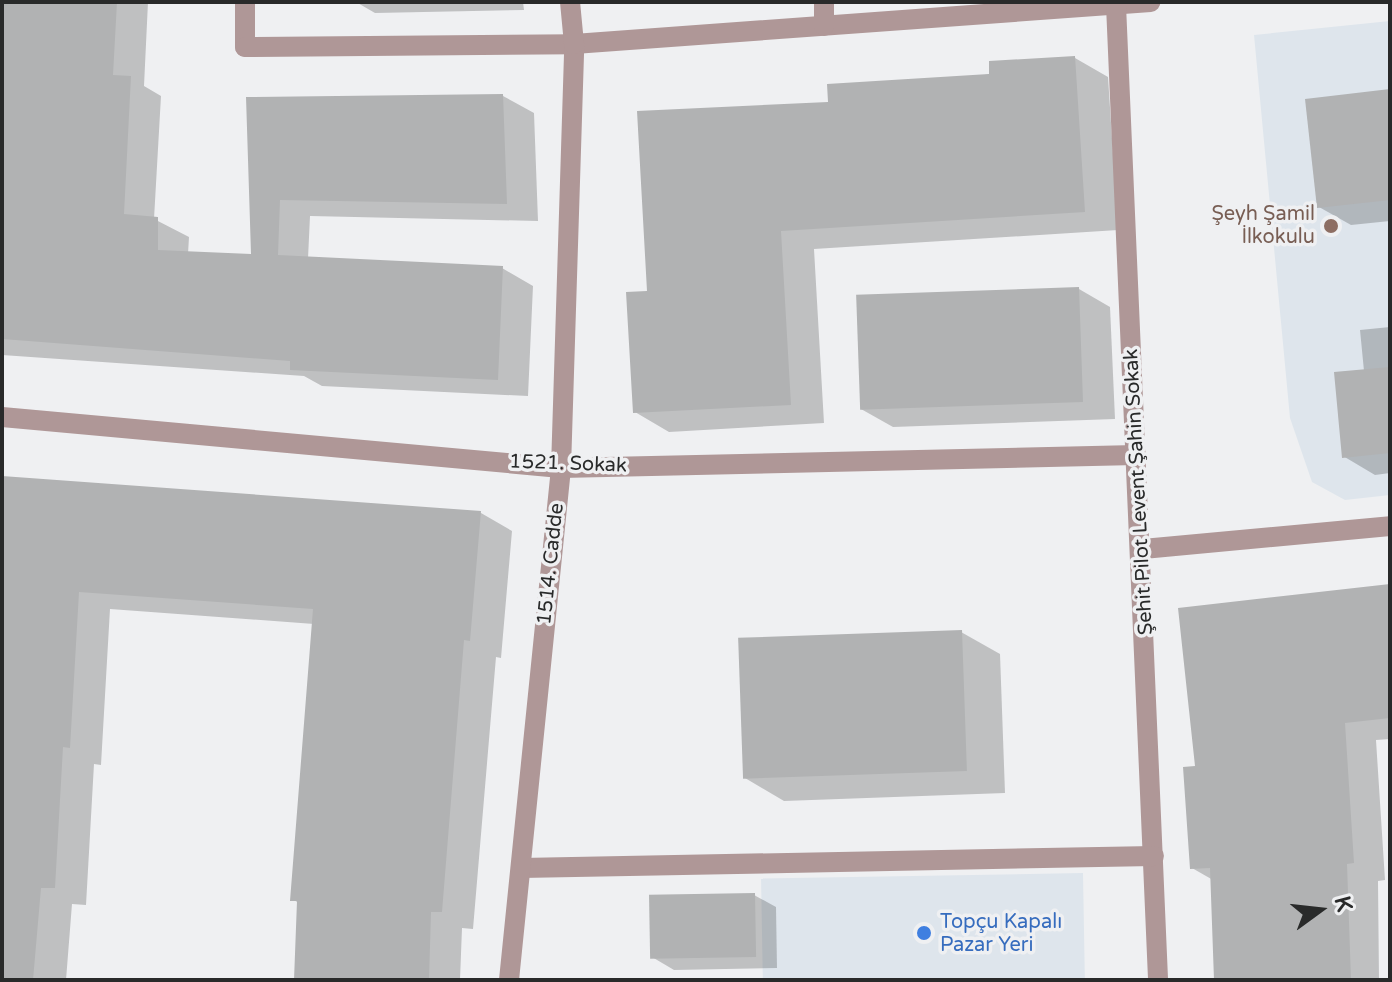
<!DOCTYPE html>
<html>
<head>
<meta charset="utf-8">
<style>
  body { margin:0 }
  #map { position:relative; width:1392px; height:982px; overflow:hidden; background:#eff0f2; font-family:"Varela Round",sans-serif }
  div>[style] { position:absolute }
  [style*='--x'] { left:calc(var(--x)*1px); top:calc(var(--y)*1px); width:calc(var(--w)*1px); rotate:calc(var(--a)*1deg) }
  .built>* { inset:0; background:#dee5ec; transform-origin:0 0 }
  .shadow>* { inset:0; background:#0003 }
  .building>* { inset:0; background:#b1b2b3; transform-origin:0 0 }
  .minor>* { height:20px; margin:-10px; padding:0 10px; transform-origin:10px; border-radius:10px; background:#af9797 }
  .dots>* { width:22px; height:22px; translate:-50% -50%; box-sizing:border-box; border:4px solid #eff0f2; border-radius:50% }
  span { translate:-50% -50%; white-space:nowrap; text-align:center; line-height:1.15; -webkit-text-stroke:7px #eff0f2; paint-order:stroke }
  .education-label { font-size:20px; color:#785e54 }
  .right { translate:-100% -50%; text-align:right }
  .street-label { font-size:20px; color:#292a2a }
  .shop-label { font-size:20px; color:#366cbe }
  .left { translate:0 -50%; text-align:left }
  .frame { position:absolute; inset:0; border:4px solid #292a2a; pointer-events:none }
  .north { position:absolute; left:1280px; top:870px; width:80px; height:80px; -webkit-text-stroke:6px #eff0f2; paint-order:stroke; rotate:75deg; font-size:22px; font-weight:700; line-height:32px; text-align:center; color:#292a2a }
  .north::after { content:''; display:block; margin:auto; width:28px; height:36px; background:#292a2a; clip-path:polygon(50% 0,100% 100%,50% 72%,0 100%) }
</style>
</head>
<body>
<div id="map">
  <div class="built">
    <i style="clip-path:polygon(1390px 21px,1390px 495px,1345px 500px,1312px 482px,1290px 418px,1254px 35px)"></i>
    <i style="left:1083px;top:873px;width:107px;height:322px;rotate:89deg"></i>
  </div>
  <div class="shadow">
    <i style="clip-path:polygon(2px 2px,148px 2px,144px 86px,161px 96px,154px 219px,189px 237px,188px 254px,253px 256px,248px 99px,503px 96px,534px 113px,538px 221px,310px 216px,308px 259px,502px 268px,533px 286px,528px 396px,322px 386px,304px 376px,2px 355px)"></i>
    <i style="clip-path:polygon(356px 2px,523px 2px,524px 10px,375px 13px)"></i>
    <i style="clip-path:polygon(1075px 58px,1108px 77px,1118px 230px,814px 249px,824px 423px,669px 432px,635px 412px,649px 293px,830px 104px)"></i>
    <i style="clip-path:polygon(1390px 91px,1390px 221px,1351px 225px,1319px 207px)"></i>
    <i style="clip-path:polygon(1079px 289px,1110px 307px,1115px 419px,893px 427px,861px 409px)"></i>
    <i style="clip-path:polygon(1390px 327px,1390px 473px,1375px 475px,1343px 456px,1364px 371px,1360px 330px)"></i>
    <i style="clip-path:polygon(2px 477px,481px 513px,512px 531px,501px 658px,496px 657px,473px 929px,462px 928px,460px 980px,296px 980px,299px 903px,292px 899px,314px 624px,110px 609px,101px 765px,94px 764px,86px 905px,72px 904px,66px 980px,2px 980px)"></i>
    <i style="clip-path:polygon(1390px 589px,1390px 739px,1376px 740px,1385px 880px,1378px 881px,1379px 980px,1216px 980px,1213px 880px,1192px 868px,1197px 768px)"></i>
    <i style="clip-path:polygon(961px 632px,1000px 654px,1005px 793px,784px 801px,745px 778px)"></i>
    <i style="clip-path:polygon(754px 895px,776px 907px,777px 968px,674px 970px,652px 957px)"></i>
  </div>
  <div class="building">
    <i style="clip-path:polygon(2px 2px,117px 2px,113px 75px,131px 76px,124px 214px,158px 217px,158px 250px,251px 254px,246px 97px,503px 94px,507px 204px,280px 200px,278px 255px,503px 266px,498px 380px,290px 370px,290px 361px,2px 339px)"></i>
    <i style="clip-path:polygon(1075px 56px,1085px 212px,781px 231px,791px 405px,633px 413px,626px 292px,647px 291px,637px 111px,828px 102px,827px 84px,989px 74px,989px 61px)"></i>
    <i style="clip-path:polygon(1390px 89px,1390px 200px,1317px 208px,1305px 99px)"></i>
    <i style="left:1079px;top:287px;width:115px;height:223px;rotate:88deg"></i>
    <i style="clip-path:polygon(1390px 367px,1390px 453px,1342px 458px,1334px 372px)"></i>
    <i style="clip-path:polygon(2px 476px,481px 511px,470px 641px,464px 640px,442px 912px,431px 912px,429px 980px,294px 980px,297px 901px,290px 901px,313px 609px,79px 592px,70px 748px,63px 747px,55px 888px,41px 888px,33px 980px,2px 980px)"></i>
    <i style="clip-path:polygon(1390px 584px,1390px 718px,1345px 723px,1354px 863px,1347px 864px,1351px 980px,1214px 980px,1210px 868px,1190px 869px,1183px 767px,1195px 766px,1178px 608px)"></i>
    <i style="left:962px;top:630px;width:141px;height:224px;rotate:88deg"></i>
    <i style="left:755px;top:893px;width:64px;height:106px;rotate:89deg"></i>
  </div>
  <div class="minor">
    <i style="--x:245;--y:2;--w:45;--a:90"></i>
    <i style="--x:245;--y:47;--w:329;--a:-0.5"></i>
    <i style="--x:574;--y:44;--w:578;--a:-4.17"></i>
    <i style="--x:824;--y:2;--w:24;--a:90"></i>
    <i style="--x:1116;--y:5;--w:976;--a:87.53"></i>
    <i style="--x:2;--y:417;--w:561;--a:5.21"></i>
    <i style="--x:561;--y:468;--w:575;--a:-1.3"></i>
    <i style="--x:1143;--y:549;--w:248;--a:-5.3"></i>
    <i style="--x:521;--y:868;--w:633;--a:-1.09"></i>
    <i style="--x:509;--y:980;--w:515;--a:-84.2"></i>
    <i style="--x:561;--y:468;--w:424;--a:-88.2"></i>
    <i style="--x:574;--y:44;--w:42;--a:-95.4"></i>
  </div>
  <div class="dots">
    <i style="left:1331px;top:226px;background:#8d6e63"></i>
    <i style="left:924px;top:933px;background:#3f7fe0"></i>
  </div>
  <div class="education-label">
    <span class="right" style="left:1315px;top:226px">Şeyh Şamil<br>İlkokulu</span>
  </div>
  <div class="street-label">
    <span style="left:568px;top:464px;rotate:2deg">1521. Sokak</span>
    <span style="left:1139px;top:492px;rotate:-93deg">Şehit Pilot Levent Şahin Sokak</span>
    <span style="left:551px;top:564px;rotate:-84deg">1514. Cadde</span>
  </div>
  <div class="shop-label">
    <span class="left" style="left:940px;top:934px">Topçu Kapalı<br>Pazar Yeri</span>
  </div>
  <div class="frame"></div>
  <div class="north">K</div>
</div>
</body>
</html>
